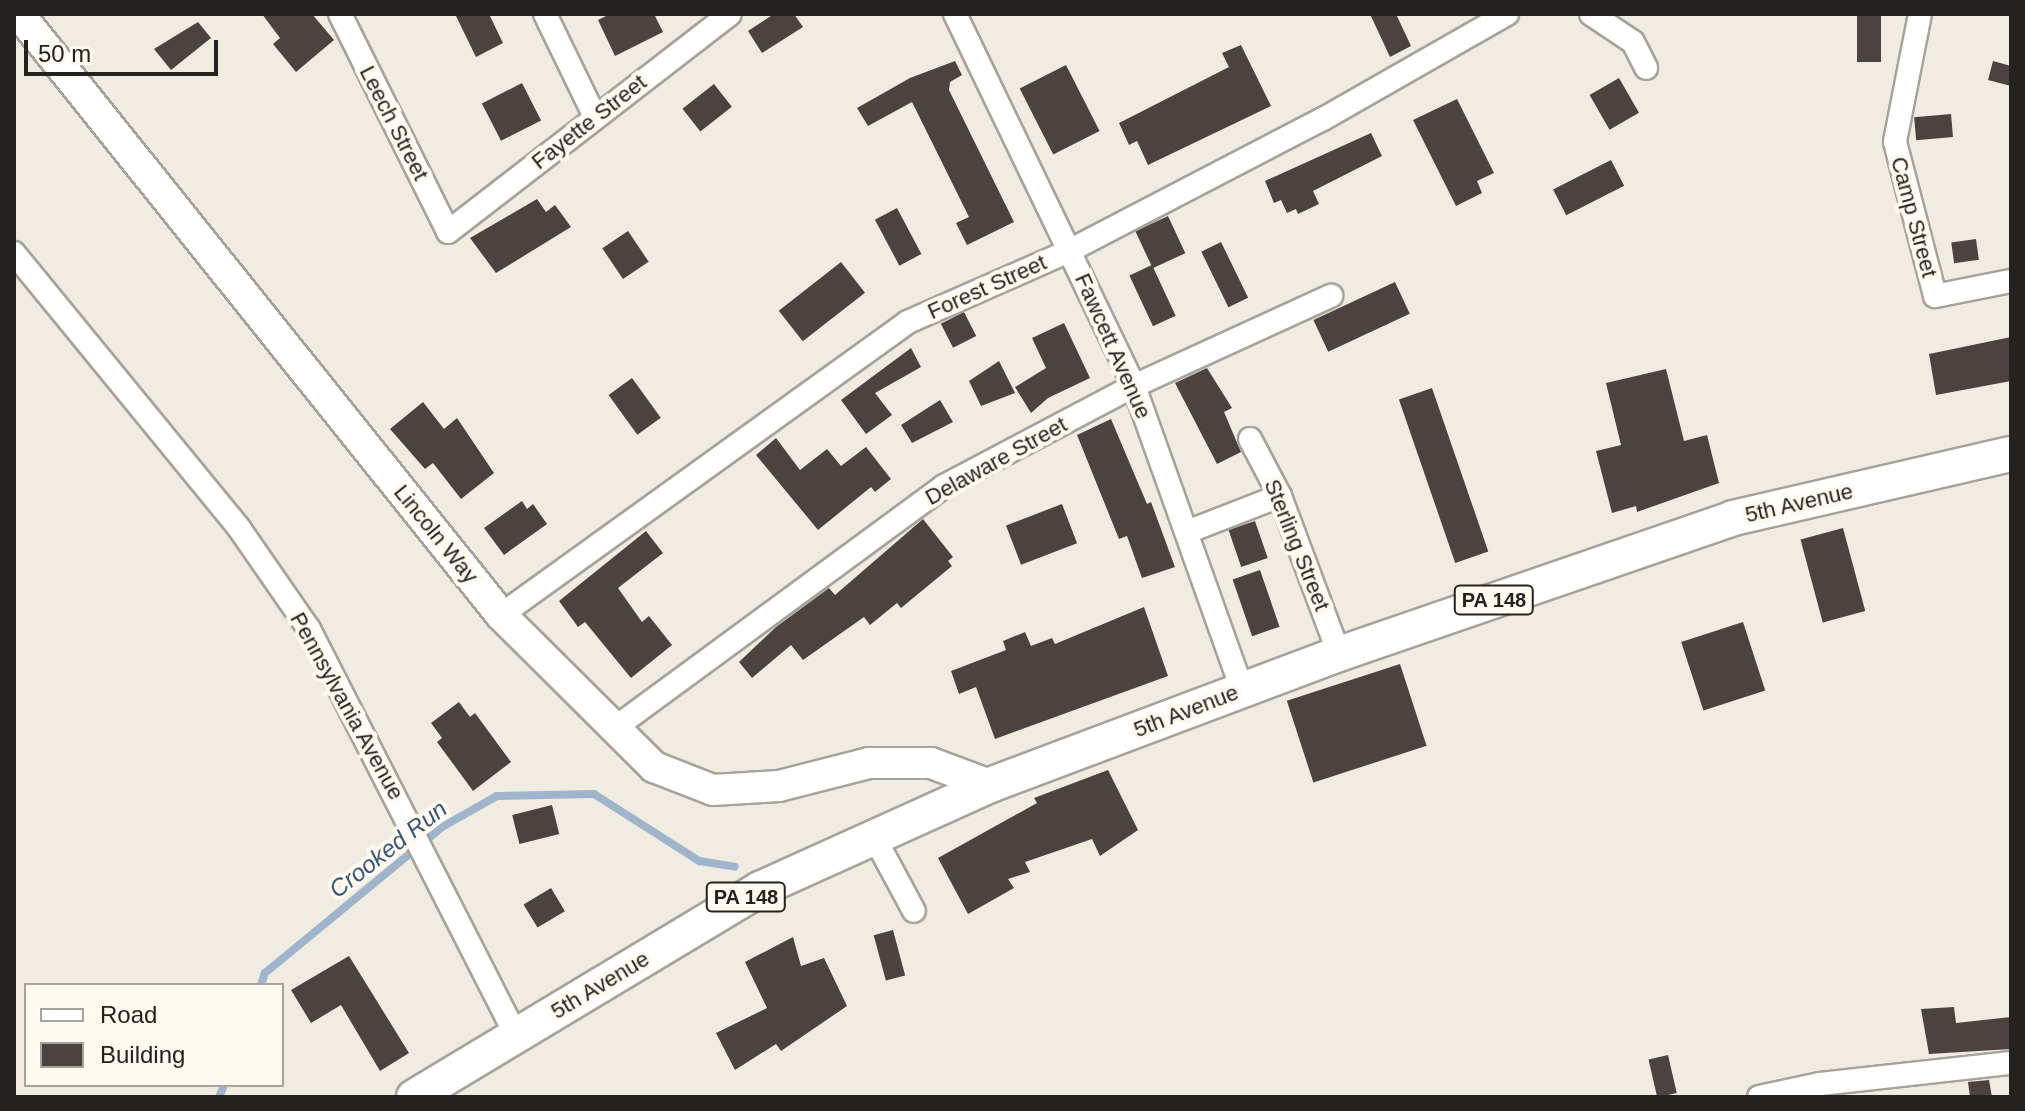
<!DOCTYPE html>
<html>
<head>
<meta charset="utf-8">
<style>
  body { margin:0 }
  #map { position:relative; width:2025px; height:1111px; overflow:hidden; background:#f1ece2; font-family:Helvetica,sans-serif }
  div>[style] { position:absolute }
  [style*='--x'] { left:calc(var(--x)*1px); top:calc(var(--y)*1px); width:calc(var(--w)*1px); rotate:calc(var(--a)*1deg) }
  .stream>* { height:8px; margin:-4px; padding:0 4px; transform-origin:4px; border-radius:4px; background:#a0b5cc }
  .building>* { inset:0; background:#4c4341; transform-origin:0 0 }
  .roads { filter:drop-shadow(2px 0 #a7a29a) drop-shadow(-2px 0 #a7a29a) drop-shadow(0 2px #a7a29a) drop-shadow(0 -2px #a7a29a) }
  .street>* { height:22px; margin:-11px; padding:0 11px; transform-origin:11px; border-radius:11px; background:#fff }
  .secondary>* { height:30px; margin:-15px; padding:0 15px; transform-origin:15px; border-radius:15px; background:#fff }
  .primary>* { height:34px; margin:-17px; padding:0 17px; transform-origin:17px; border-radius:17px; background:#fff }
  span { translate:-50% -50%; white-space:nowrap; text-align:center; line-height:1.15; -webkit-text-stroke:8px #fff9f0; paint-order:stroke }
  .shield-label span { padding:2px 6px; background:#fff9f0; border:2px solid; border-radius:6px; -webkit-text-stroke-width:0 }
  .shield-label { font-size:20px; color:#24221f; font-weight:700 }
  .street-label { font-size:22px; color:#24221f }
  .water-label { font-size:24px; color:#37577b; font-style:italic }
  .frame { position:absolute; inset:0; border:16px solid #24221f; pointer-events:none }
  .legend { position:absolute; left:24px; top:983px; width:260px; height:104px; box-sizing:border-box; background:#fff9f0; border:2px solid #a7a39c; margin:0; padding:10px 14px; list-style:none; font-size:24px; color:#24221f }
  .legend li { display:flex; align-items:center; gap:16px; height:40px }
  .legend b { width:40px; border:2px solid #a7a39c }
  .scale { position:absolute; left:24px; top:40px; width:194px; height:36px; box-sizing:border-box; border:4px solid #24221f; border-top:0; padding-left:10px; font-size:24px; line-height:28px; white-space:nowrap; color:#24221f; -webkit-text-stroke:6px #fff9f0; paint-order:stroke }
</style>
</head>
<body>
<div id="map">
  <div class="stream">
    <i style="--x:261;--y:985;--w:13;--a:-72"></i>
    <i style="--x:265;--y:973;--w:229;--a:-39.5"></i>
    <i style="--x:442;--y:827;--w:63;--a:-29.4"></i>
    <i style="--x:497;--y:796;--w:97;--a:-1.2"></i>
    <i style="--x:594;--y:794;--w:125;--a:32.5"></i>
    <i style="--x:699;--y:861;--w:36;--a:9"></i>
    <i style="--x:219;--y:1097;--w:13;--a:-67"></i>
  </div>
  <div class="building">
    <i style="clip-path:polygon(262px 14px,312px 14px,334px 40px,296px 72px,273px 44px,280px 38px)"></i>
    <i style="clip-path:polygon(455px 14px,489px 14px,503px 43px,476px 57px)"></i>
    <i style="clip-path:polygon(610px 14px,654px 14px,663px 32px,615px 56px,598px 20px)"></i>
    <i style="clip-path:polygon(774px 14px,794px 14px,803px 27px,762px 53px,748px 31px)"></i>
    <i style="clip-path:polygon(1370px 14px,1396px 14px,1411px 46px,1390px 57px)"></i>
    <i style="left:1857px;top:14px;width:24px;height:48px"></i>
    <i style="clip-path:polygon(198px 22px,211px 38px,171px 70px,154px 49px)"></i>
    <i style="clip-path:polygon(1241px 45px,1271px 106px,1148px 165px,1137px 141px,1129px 145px,1119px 123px,1229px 67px,1222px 53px)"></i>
    <i style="clip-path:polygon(955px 61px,962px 75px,950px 82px,949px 90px,1014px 222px,967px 245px,956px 223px,969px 217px,912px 102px,868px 126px,857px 108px,910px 78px)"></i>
    <i style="clip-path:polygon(1993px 61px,2011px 66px,2011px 86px,1988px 80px)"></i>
    <i style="left:1066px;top:65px;width:74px;height:52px;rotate:63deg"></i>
    <i style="left:1619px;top:78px;width:40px;height:34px;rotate:60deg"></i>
    <i style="left:522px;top:83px;width:42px;height:45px;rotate:63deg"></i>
    <i style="left:714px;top:84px;width:29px;height:40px;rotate:52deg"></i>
    <i style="clip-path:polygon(1457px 99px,1494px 173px,1477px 181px,1482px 193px,1456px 206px,1413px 120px)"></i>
    <i style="left:1951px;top:114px;width:23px;height:37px;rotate:85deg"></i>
    <i style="clip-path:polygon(1371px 133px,1382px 156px,1313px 191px,1319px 204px,1298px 214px,1296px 209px,1287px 213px,1281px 200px,1274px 203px,1265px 181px)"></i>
    <i style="left:1611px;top:160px;width:29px;height:65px;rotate:63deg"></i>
    <i style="clip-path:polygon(537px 199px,546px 212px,555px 205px,571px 227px,496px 273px,470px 238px)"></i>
    <i style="left:897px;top:208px;width:52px;height:25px;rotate:62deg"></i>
    <i style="left:1168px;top:216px;width:41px;height:36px;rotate:65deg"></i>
    <i style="left:628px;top:231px;width:37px;height:31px;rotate:56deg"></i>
    <i style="left:1976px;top:239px;width:21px;height:25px;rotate:82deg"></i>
    <i style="left:1221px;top:242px;width:62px;height:22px;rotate:64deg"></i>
    <i style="left:841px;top:262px;width:39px;height:79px;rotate:52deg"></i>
    <i style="left:1152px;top:265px;width:56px;height:25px;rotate:65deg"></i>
    <i style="left:1395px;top:282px;width:35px;height:90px;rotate:65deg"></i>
    <i style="left:964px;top:312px;width:27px;height:26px;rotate:63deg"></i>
    <i style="clip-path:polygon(1064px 323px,1090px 378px,1048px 398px,1031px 413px,1015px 387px,1046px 368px,1032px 338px)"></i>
    <i style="clip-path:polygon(2011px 337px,2011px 381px,1936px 395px,1929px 354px)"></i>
    <i style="clip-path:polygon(911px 348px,921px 367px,875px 393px,892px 415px,866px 434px,841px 400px)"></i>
    <i style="clip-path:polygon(999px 361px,1015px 393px,981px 406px,969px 381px)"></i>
    <i style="clip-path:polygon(1207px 368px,1232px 408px,1224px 412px,1241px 452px,1217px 464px,1175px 383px)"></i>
    <i style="clip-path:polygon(1666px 369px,1684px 441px,1707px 435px,1719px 483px,1637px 512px,1636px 506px,1612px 513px,1596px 451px,1621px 445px,1606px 383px)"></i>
    <i style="left:632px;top:378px;width:49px;height:29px;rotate:54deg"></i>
    <i style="left:1432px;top:388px;width:173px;height:35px;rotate:71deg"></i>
    <i style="clip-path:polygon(940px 400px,953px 422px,912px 443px,901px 425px)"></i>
    <i style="clip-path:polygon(423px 402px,444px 429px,457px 418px,494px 473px,461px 499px,433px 463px,425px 469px,390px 429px)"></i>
    <i style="clip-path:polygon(1111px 419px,1147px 504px,1151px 502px,1175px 567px,1142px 578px,1127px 536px,1119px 539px,1077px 435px)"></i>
    <i style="clip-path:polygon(776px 438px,800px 470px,827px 449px,841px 466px,866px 447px,891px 479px,875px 492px,871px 487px,818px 530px,756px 455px)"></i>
    <i style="clip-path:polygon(522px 501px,527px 509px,533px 504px,547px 524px,504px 555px,484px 528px)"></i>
    <i style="left:1062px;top:504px;width:42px;height:60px;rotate:69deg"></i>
    <i style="clip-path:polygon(923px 519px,953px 557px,948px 561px,952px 566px,901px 608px,897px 603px,870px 625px,864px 617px,803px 660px,791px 645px,752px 678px,739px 662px,776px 627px,829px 588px,835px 595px)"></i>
    <i style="left:1255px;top:521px;width:39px;height:28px;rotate:71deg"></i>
    <i style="left:1843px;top:528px;width:86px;height:44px;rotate:75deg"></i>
    <i style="clip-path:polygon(646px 531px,663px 553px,618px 588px,642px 622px,649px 616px,672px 645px,631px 678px,585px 622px,578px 627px,559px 601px)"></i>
    <i style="left:1260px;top:570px;width:60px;height:29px;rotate:71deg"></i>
    <i style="clip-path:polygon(1144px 607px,1168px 676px,995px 739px,976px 687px,959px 694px,951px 671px,1006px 650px,1003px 641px,1025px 632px,1031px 646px,1052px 638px,1055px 644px)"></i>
    <i style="left:1743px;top:622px;width:72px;height:65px;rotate:72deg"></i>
    <i style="left:1400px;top:664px;width:86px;height:119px;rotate:72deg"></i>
    <i style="clip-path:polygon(459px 702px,470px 717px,475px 713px,511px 762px,473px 791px,437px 742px,442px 738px,431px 723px)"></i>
    <i style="clip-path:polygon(1108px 770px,1138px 830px,1100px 856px,1092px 839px,1025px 862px,1030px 872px,1008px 879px,1014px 888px,968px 914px,938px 858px,1037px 803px,1034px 798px)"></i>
    <i style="left:552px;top:805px;width:30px;height:41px;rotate:76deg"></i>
    <i style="left:551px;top:888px;width:27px;height:32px;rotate:59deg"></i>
    <i style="left:893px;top:930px;width:47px;height:20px;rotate:75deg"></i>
    <i style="clip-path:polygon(793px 937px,801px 966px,824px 958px,847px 1006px,781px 1051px,776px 1044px,735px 1070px,716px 1033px,767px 1008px,745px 962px)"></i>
    <i style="clip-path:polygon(349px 956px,409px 1053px,380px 1071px,341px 1005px,311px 1023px,291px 990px)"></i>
    <i style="clip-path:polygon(1954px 1007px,1956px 1023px,2011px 1017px,2011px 1049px,1929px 1054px,1921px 1009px)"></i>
    <i style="left:1668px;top:1055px;width:39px;height:20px;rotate:77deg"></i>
    <i style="clip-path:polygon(1989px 1080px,1992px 1097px,1970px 1097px,1968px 1082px)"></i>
  </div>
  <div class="roads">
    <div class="street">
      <i style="--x:340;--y:14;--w:243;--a:63.6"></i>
      <i style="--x:448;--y:232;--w:356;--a:-37.7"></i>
      <i style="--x:545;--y:14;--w:114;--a:64.1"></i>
      <i style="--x:955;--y:14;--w:413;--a:64.3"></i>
      <i style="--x:1134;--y:386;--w:323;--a:70.4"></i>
      <i style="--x:1591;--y:14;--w:50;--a:33.7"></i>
      <i style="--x:1633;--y:42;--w:29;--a:63"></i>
      <i style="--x:1920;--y:14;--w:130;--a:101.1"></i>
      <i style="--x:1895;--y:142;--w:159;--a:75.4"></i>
      <i style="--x:1935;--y:296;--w:77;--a:-11.2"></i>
      <i style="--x:14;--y:253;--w:355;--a:50.7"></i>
      <i style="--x:239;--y:528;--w:123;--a:55.3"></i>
      <i style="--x:309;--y:629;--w:457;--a:63"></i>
      <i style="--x:1250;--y:439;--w:64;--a:62.2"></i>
      <i style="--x:1280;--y:496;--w:169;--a:69.5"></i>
      <i style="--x:1187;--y:532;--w:100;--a:-21.2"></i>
      <i style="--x:501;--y:615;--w:501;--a:-35.75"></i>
      <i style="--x:908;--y:322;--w:178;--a:-23.8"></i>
      <i style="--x:1071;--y:250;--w:284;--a:-27.5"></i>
      <i style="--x:1323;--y:119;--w:212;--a:-29.7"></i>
      <i style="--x:612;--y:730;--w:412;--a:-36.3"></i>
      <i style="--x:944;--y:486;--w:215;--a:-27.8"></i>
      <i style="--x:1134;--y:386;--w:217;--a:-24.6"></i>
      <i style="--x:873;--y:835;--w:86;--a:61.7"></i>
      <i style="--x:1759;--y:1097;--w:62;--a:-12"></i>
      <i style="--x:1820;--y:1084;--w:192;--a:-6.3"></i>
    </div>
    <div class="secondary">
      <i style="--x:19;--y:14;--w:770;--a:51.27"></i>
      <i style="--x:501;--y:615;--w:216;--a:44.8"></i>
      <i style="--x:654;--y:767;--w:63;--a:21.3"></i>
      <i style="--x:713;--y:790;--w:66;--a:-3.5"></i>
      <i style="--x:779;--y:786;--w:93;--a:-14.3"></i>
      <i style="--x:869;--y:763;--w:62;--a:0"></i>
      <i style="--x:931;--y:763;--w:63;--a:20.4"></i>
    </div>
    <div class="primary">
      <i style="--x:414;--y:1097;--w:404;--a:-31"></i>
      <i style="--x:760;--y:889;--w:252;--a:-24.3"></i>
      <i style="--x:990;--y:785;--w:373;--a:-20.6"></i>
      <i style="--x:1339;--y:654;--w:417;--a:-19"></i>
      <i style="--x:1733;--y:518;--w:285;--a:-13"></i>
    </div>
  </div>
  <div class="shield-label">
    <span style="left:1494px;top:600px">PA 148</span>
    <span style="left:746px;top:897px">PA 148</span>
  </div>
  <div class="street-label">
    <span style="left:589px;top:122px;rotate:-38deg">Fayette Street</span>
    <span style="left:394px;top:123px;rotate:63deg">Leech Street</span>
    <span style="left:1914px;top:217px;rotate:75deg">Camp Street</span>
    <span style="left:987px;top:287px;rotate:-24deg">Forest Street</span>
    <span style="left:1113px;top:346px;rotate:66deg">Fawcett Avenue</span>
    <span style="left:996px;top:461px;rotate:-29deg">Delaware Street</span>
    <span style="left:1799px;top:503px;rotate:-13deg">5th Avenue</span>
    <span style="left:436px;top:534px;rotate:51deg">Lincoln Way</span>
    <span style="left:1297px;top:545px;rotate:68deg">Sterling Street</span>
    <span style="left:347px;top:706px;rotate:61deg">Pennsylvania Avenue</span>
    <span style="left:1186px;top:711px;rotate:-21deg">5th Avenue</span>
    <span style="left:600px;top:985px;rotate:-31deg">5th Avenue</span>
  </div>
  <div class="water-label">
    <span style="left:388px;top:849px;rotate:-38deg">Crooked Run</span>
  </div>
  <div class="frame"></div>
  <ul class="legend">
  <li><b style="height:10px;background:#fff"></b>Road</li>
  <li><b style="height:22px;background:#4c4341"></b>Building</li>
  </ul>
  <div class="scale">50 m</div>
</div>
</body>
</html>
